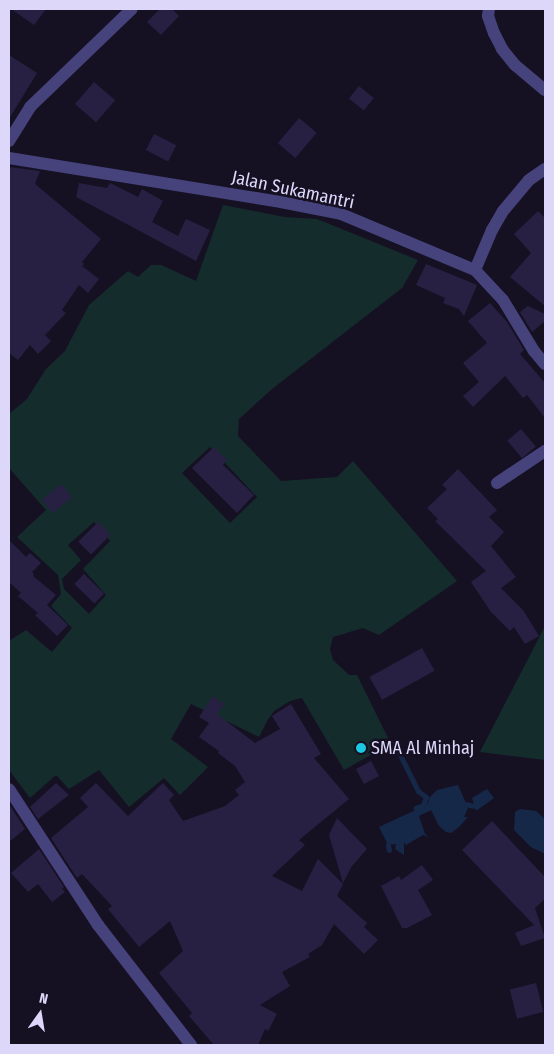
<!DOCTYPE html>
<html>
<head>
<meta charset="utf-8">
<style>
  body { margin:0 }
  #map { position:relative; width:554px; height:1054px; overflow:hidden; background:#151123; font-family:"Fira Sans Condensed",sans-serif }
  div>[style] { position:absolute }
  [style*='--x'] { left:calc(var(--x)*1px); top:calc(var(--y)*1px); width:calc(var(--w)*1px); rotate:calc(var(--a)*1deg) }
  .green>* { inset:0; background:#152c2c }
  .water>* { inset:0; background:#162848 }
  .stream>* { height:5px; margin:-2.5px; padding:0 2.5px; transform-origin:2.5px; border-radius:2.5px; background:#162848 }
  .building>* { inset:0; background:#272042; transform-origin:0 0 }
  .minor>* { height:12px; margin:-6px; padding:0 6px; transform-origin:6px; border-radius:6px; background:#46427c }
  .dots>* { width:14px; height:14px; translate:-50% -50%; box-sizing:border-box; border:2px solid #151123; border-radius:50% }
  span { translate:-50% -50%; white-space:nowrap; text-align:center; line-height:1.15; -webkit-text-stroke:5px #151123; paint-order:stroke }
  .street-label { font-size:18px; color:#ddd8fa }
  .poi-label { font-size:18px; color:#ddd8fa }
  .left { translate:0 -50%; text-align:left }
  .frame { position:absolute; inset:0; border:10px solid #ddd8fa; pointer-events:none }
  .north { position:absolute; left:15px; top:989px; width:50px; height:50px; -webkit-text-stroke:4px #151123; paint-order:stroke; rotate:13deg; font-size:14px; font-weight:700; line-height:20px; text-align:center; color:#ddd8fa }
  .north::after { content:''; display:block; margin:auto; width:18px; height:22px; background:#ddd8fa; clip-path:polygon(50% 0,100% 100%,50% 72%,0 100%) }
</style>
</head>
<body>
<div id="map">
  <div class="green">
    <i style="clip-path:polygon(evenodd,223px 205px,285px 217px,317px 219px,418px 260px,402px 288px,272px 389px,239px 419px,238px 436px,281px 481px,337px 477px,353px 461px,457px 581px,379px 635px,363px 628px,333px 637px,330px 649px,333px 660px,349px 675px,357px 675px,388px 738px,385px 747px,344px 770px,302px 698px,290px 701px,274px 711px,267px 721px,259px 737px,191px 704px,171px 739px,208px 767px,180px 795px,164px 778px,129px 807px,99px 770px,69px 789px,56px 775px,30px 798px,9px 770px,9px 641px,26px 630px,52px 652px,72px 628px,51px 606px,61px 594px,58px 575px,17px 537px,46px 510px,9px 468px,9px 414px,27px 399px,46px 369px,65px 351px,89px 305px,128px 271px,138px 277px,151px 265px,161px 265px,196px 281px,223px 205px,210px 447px,257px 497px,230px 523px,182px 473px,210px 447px,223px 205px,94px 522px,110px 541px,83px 569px,106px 595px,89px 614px,64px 589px,62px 579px,81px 560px,68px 545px,94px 522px)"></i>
    <i style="clip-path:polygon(545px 626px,545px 760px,480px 752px)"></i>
  </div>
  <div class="water">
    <i style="clip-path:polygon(458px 785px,468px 808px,464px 817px,468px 817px,459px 827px,451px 833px,446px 832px,439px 826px,431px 810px,419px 816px,425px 834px,429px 837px,423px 835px,406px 845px,404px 842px,404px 855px,395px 849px,396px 844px,388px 845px,379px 827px,420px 808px,428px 803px,430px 797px,437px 790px)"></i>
    <i style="clip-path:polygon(487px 789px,494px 798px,476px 811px,472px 798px)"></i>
    <i style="clip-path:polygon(520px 809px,536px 811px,545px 819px,545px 854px,531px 847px,514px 830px,515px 812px)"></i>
  </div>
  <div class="stream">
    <i style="--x:394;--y:743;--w:54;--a:63.4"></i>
    <i style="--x:418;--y:791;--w:10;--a:37"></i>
    <i style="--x:426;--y:797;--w:9;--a:111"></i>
    <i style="--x:423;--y:805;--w:8;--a:157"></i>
    <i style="--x:466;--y:804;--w:7;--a:16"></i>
    <i style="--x:388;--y:845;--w:5;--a:79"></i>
  </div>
  <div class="building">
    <i style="clip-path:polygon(11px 9px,46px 9px,34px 25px)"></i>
    <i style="clip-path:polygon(160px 9px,172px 9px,179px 16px,161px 35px,147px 22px)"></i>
    <i style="clip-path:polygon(9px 55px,37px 73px,9px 119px)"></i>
    <i style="left:94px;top:82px;width:28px;height:29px;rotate:41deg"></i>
    <i style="left:359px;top:86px;width:19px;height:16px;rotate:39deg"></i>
    <i style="left:299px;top:118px;width:23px;height:33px;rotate:40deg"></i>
    <i style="left:154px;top:134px;width:25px;height:18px;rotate:27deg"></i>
    <i style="clip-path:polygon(9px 167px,40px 171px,35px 184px,101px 239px,82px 262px,84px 264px,82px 266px,99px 279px,88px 293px,79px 285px,62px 310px,66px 313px,45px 335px,51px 341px,38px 354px,30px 345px,18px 360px,9px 353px)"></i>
    <i style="clip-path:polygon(79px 183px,107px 188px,110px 183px,138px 197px,142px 189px,163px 201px,152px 222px,178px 236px,186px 219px,210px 230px,196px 261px,76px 197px)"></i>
    <i style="clip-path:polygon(538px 211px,545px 218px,545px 306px,510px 277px,531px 253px,514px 234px)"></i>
    <i style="clip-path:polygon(426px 264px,477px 285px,464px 316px,459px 309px,443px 303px,445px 298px,416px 285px)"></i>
    <i style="clip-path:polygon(490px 303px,507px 322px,524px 350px,520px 354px,545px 383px,545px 418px,527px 395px,523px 398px,505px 376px,473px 407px,463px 396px,479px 382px,463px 363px,487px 343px,468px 321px)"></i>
    <i style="clip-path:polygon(528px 306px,545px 314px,545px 321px,532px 332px,520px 312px)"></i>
    <i style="left:521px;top:429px;width:23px;height:18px;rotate:50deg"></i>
    <i style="clip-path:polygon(214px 447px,227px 460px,223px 465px,254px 495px,237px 513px,192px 468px)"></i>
    <i style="clip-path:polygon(458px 469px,497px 510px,489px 517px,504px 532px,491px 546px,516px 577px,501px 588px,523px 610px,539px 636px,525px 644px,514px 627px,510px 631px,491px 612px,471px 582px,486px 571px,435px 521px,438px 519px,427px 508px,447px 489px,442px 485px)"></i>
    <i style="left:61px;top:484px;width:17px;height:25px;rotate:50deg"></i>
    <i style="left:98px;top:522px;width:18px;height:28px;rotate:45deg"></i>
    <i style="clip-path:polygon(9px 540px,26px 557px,30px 553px,41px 563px,32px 572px,34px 574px,33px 576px,56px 595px,47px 605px,68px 625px,57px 636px,35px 615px,38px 613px,18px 596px,21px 593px,9px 582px)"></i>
    <i style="left:84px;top:574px;width:28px;height:14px;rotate:44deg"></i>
    <i style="left:422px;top:648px;width:26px;height:60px;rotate:61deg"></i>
    <i style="clip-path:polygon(213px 696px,224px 704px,217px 714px,255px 743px,280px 729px,272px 716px,291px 704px,321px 754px,314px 758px,349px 799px,299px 840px,305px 845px,272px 876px,302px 891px,318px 859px,343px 884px,337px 896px,367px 923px,364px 927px,378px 940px,364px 954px,334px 924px,322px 945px,308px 954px,310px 957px,282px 972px,290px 986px,260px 1005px,277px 1014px,268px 1031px,265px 1029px,258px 1045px,214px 1045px,189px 1016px,192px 1013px,159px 973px,183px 951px,170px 921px,139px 947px,108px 909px,112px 906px,82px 874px,77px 878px,51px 838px,88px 807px,80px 798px,96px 783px,128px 816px,163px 783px,174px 795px,169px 800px,183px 821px,225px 806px,239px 795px,235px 790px,245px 782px,235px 766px,218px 753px,219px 751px,199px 737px,209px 723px,199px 717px)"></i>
    <i style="left:371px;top:761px;width:17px;height:17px;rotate:62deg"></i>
    <i style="clip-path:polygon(56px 783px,69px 795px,38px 819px,30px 807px)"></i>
    <i style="clip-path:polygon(9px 804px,25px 829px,9px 842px)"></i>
    <i style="clip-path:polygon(337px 818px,367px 849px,352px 866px,343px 883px,329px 835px)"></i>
    <i style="clip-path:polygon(492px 821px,545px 877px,545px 899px,535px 908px,545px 938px,521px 946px,515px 933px,534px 925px,462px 850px)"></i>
    <i style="clip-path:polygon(39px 849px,64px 887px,62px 889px,65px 892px,52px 902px,38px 884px,28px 892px,11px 873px)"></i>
    <i style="clip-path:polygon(422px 865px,433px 880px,418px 890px,432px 915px,407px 928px,402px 928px,381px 886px,399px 876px,401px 880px)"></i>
    <i style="left:536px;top:983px;width:30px;height:27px;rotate:76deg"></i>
  </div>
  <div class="minor">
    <i style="--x:489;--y:9;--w:7;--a:98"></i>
    <i style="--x:488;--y:16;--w:18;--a:71"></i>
    <i style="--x:494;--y:33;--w:18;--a:63"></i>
    <i style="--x:502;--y:49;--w:21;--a:51"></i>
    <i style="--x:515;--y:65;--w:39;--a:40"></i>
    <i style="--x:9;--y:141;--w:40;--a:-58"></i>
    <i style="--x:30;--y:107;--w:141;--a:-43.9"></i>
    <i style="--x:9;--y:158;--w:276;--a:9.2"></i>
    <i style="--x:281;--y:202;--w:61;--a:11.3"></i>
    <i style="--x:341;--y:214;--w:145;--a:22.7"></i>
    <i style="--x:475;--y:270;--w:41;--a:47"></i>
    <i style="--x:503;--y:300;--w:60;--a:58.7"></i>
    <i style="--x:534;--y:351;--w:17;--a:50"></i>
    <i style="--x:475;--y:270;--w:43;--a:-67"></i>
    <i style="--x:492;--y:230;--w:22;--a:-60"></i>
    <i style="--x:503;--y:211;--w:40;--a:-50"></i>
    <i style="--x:529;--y:180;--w:19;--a:-35"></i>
    <i style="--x:497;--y:483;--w:58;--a:-33.7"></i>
    <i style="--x:9;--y:789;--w:163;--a:56.8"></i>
    <i style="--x:98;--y:925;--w:152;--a:52.2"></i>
  </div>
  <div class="dots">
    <i style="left:361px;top:748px;background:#1cc9e2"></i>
  </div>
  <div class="street-label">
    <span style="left:293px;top:190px;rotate:12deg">Jalan Sukamantri</span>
  </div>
  <div class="poi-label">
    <span class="left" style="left:371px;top:748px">SMA Al Minhaj</span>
  </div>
  <div class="frame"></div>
  <div class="north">N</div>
</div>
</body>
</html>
